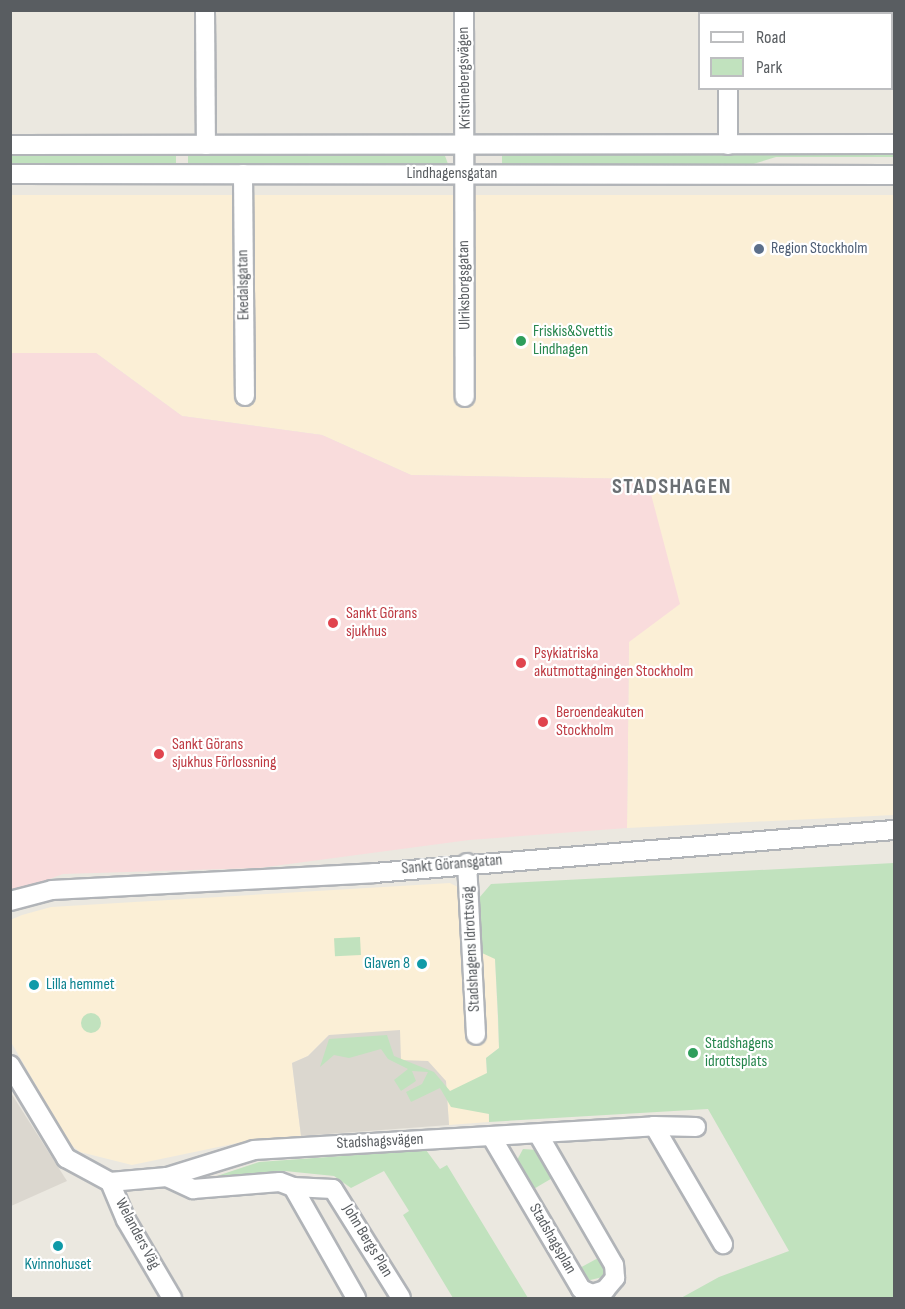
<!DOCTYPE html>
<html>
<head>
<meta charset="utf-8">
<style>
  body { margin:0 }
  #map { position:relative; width:905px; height:1309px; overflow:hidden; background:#ebe8e0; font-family:"Sofia Sans Condensed",sans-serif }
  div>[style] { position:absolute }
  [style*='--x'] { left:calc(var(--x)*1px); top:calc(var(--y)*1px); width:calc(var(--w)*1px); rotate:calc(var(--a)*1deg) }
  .commercial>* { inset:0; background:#fbefd6 }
  .education>* { inset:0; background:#dbd7cf }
  .medical>* { inset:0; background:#f9dcdc }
  .green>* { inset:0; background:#c1e2be; transform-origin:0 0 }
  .round { border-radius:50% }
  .roads { filter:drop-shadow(2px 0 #b1b4b8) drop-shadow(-2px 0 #b1b4b8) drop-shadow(0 2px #b1b4b8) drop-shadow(0 -2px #b1b4b8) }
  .minor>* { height:18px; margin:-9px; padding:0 9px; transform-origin:9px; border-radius:9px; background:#fff }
  .dots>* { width:16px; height:16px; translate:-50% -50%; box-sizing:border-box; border:3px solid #fff; border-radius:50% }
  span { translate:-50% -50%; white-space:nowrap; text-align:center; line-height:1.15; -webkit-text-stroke:4.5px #fff; paint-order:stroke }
  .street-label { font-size:16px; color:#595d61 }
  .service-label { font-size:16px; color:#4e5e75 }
  .left { translate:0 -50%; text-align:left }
  .leisure-label { font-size:16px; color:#27864d }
  .health-label { font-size:16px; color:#be3a42 }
  .culture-label { font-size:16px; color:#0d838f }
  .right { translate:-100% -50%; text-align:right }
  .district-label { font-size:22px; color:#6a6f73; font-weight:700; letter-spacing:1.5px }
  .frame { position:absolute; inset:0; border:12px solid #595d61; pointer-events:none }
  .legend { position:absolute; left:698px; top:12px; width:195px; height:78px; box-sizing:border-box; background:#fff; border:2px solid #bdbec0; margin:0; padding:8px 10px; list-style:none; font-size:18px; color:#595d61 }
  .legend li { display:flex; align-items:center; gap:12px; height:30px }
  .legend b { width:30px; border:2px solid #bdbec0 }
</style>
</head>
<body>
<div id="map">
  <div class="commercial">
    <i style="clip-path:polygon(10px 195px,894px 195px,894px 815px,627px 828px,629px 642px,647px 479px,411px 475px,322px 435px,182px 416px,96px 353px,11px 353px)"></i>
    <i style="clip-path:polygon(450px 883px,479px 898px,482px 952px,495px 958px,499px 1048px,486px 1058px,489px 1122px,449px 1125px,446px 1081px,329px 1035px,308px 1056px,292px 1063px,301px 1136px,252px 1140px,132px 1165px,80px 1152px,70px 1144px,11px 1042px,10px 920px,22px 915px,51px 907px)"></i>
  </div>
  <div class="education">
    <i style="clip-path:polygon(400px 1030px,401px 1060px,428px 1061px,446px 1081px,449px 1125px,301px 1136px,292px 1063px,308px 1056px,329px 1035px)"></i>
    <i style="clip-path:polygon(11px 1093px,67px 1181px,11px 1206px,10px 1206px)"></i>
  </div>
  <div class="medical">
    <i style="clip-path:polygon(10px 353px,96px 353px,182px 416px,322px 435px,411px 475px,647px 479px,680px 604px,629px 642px,627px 828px,469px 840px,259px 868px,63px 874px,11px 893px)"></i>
  </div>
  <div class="green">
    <i style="clip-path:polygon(502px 152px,894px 152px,894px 157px,776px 157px,747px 166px,502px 166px)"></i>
    <i style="left:10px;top:153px;width:166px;height:14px"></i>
    <i style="clip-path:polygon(188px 153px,444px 153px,448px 164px,188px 167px)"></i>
    <i style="clip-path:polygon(894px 863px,894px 1298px,681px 1298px,719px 1277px,789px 1251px,708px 1109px,489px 1122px,489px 1114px,451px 1107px,440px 1088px,411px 1102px,406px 1092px,422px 1084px,428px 1072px,412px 1071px,416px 1081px,401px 1091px,394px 1080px,408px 1069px,388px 1059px,381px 1049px,349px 1058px,334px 1055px,320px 1067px,329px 1039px,387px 1035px,394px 1056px,434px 1072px,450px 1091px,487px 1073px,486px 1058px,499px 1048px,498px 1016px,495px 959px,482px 953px,479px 898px,491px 884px)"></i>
    <i style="left:360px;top:937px;width:18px;height:26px;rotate:87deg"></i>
    <i class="round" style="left:81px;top:1013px;width:20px;height:20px"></i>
    <i style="clip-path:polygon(523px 1149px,537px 1150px,554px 1177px,532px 1190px,516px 1162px)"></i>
    <i style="clip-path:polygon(426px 1150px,440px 1169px,447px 1165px,528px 1298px,453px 1298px,403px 1215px,409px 1211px,384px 1171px,351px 1188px,334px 1176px,285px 1171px,211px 1178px,259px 1162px)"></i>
    <i style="clip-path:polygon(600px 1257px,606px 1267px,603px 1277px,586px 1281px,576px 1270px)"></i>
  </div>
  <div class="roads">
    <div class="minor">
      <i style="--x:205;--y:10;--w:135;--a:89.6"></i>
      <i style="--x:464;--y:10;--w:387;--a:89.9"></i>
      <i style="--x:752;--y:14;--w:5;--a:-53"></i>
      <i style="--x:728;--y:88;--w:57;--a:90"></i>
      <i style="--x:10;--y:145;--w:884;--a:-0.06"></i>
      <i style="--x:10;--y:174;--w:884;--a:0.06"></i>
      <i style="--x:243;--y:174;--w:222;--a:89.5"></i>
      <i style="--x:467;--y:863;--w:172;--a:87"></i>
      <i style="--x:10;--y:901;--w:43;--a:-14.7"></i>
      <i style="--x:52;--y:890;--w:322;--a:-3"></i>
      <i style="--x:374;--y:873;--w:522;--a:-4.73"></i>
      <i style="--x:10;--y:1065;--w:109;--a:58.9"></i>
      <i style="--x:66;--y:1158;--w:50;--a:28.6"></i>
      <i style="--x:110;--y:1182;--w:57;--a:-5"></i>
      <i style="--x:167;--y:1177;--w:91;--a:-17.2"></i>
      <i style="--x:254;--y:1150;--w:401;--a:-3.4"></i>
      <i style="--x:654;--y:1126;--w:137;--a:59.7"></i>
      <i style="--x:654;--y:1126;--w:42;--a:1.4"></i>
      <i style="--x:491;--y:1136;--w:178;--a:59.5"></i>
      <i style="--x:581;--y:1289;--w:12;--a:24"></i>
      <i style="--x:592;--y:1294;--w:14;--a:-17"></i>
      <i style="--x:605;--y:1290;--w:16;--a:-50"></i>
      <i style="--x:615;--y:1278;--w:13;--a:-94"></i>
      <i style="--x:614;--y:1265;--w:151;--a:-120.1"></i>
      <i style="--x:167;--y:1177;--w:29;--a:25"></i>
      <i style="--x:193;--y:1189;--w:87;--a:-4.6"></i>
      <i style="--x:280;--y:1182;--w:14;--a:21"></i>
      <i style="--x:293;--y:1187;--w:40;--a:2.9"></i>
      <i style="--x:333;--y:1189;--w:128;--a:58"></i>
      <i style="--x:110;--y:1182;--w:41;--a:67.2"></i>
      <i style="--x:126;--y:1220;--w:91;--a:59.5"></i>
      <i style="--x:293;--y:1187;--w:128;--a:60.4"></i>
    </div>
  </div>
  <div class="dots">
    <i style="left:759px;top:249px;background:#5c6f8a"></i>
    <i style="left:521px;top:341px;background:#2e9e5b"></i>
    <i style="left:333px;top:623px;background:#e0444e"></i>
    <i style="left:521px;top:663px;background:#e0444e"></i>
    <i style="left:543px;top:722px;background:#e0444e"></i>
    <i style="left:159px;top:754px;background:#e0444e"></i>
    <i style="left:422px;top:964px;background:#0f9aa8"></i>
    <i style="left:34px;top:985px;background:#0f9aa8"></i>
    <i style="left:693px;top:1053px;background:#2e9e5b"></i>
    <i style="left:58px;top:1246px;background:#0f9aa8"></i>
  </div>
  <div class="street-label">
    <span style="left:465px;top:78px;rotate:-91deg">Kristinebergsvägen</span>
    <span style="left:452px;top:174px">Lindhagensgatan</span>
    <span style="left:244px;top:285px;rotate:-91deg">Ekedalsgatan</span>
    <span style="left:465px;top:285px;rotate:-91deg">Ulriksborgsgatan</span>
    <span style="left:452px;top:865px;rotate:-5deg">Sankt Göransgatan</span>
    <span style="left:472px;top:949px;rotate:-93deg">Stadshagens Idrottsväg</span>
    <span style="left:380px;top:1142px;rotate:-3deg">Stadshagsvägen</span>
    <span style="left:137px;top:1234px;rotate:62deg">Welanders Väg</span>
    <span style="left:552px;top:1239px;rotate:60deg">Stadshagsplan</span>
    <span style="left:367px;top:1241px;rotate:59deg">John Bergs Plan</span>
  </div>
  <div class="service-label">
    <span class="left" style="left:771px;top:249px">Region Stockholm</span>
  </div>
  <div class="leisure-label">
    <span class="left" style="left:533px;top:341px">Friskis&amp;Svettis<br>Lindhagen</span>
    <span class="left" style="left:705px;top:1053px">Stadshagens<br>idrottsplats</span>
  </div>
  <div class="health-label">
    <span class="left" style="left:346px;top:623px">Sankt Görans<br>sjukhus</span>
    <span class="left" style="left:534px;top:663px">Psykiatriska<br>akutmottagningen Stockholm</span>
    <span class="left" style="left:556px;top:722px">Beroendeakuten<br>Stockholm</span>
    <span class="left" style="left:172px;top:754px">Sankt Görans<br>sjukhus Förlossning</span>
  </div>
  <div class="culture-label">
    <span class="right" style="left:410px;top:964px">Glaven 8</span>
    <span class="left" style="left:46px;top:985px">Lilla hemmet</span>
    <span style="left:58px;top:1265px">Kvinnohuset</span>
  </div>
  <div class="district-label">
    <span style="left:672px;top:487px">STADSHAGEN</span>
  </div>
  <div class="frame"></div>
  <ul class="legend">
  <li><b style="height:8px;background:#fff"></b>Road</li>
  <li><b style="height:16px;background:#c1e2be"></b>Park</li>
  </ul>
</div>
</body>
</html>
